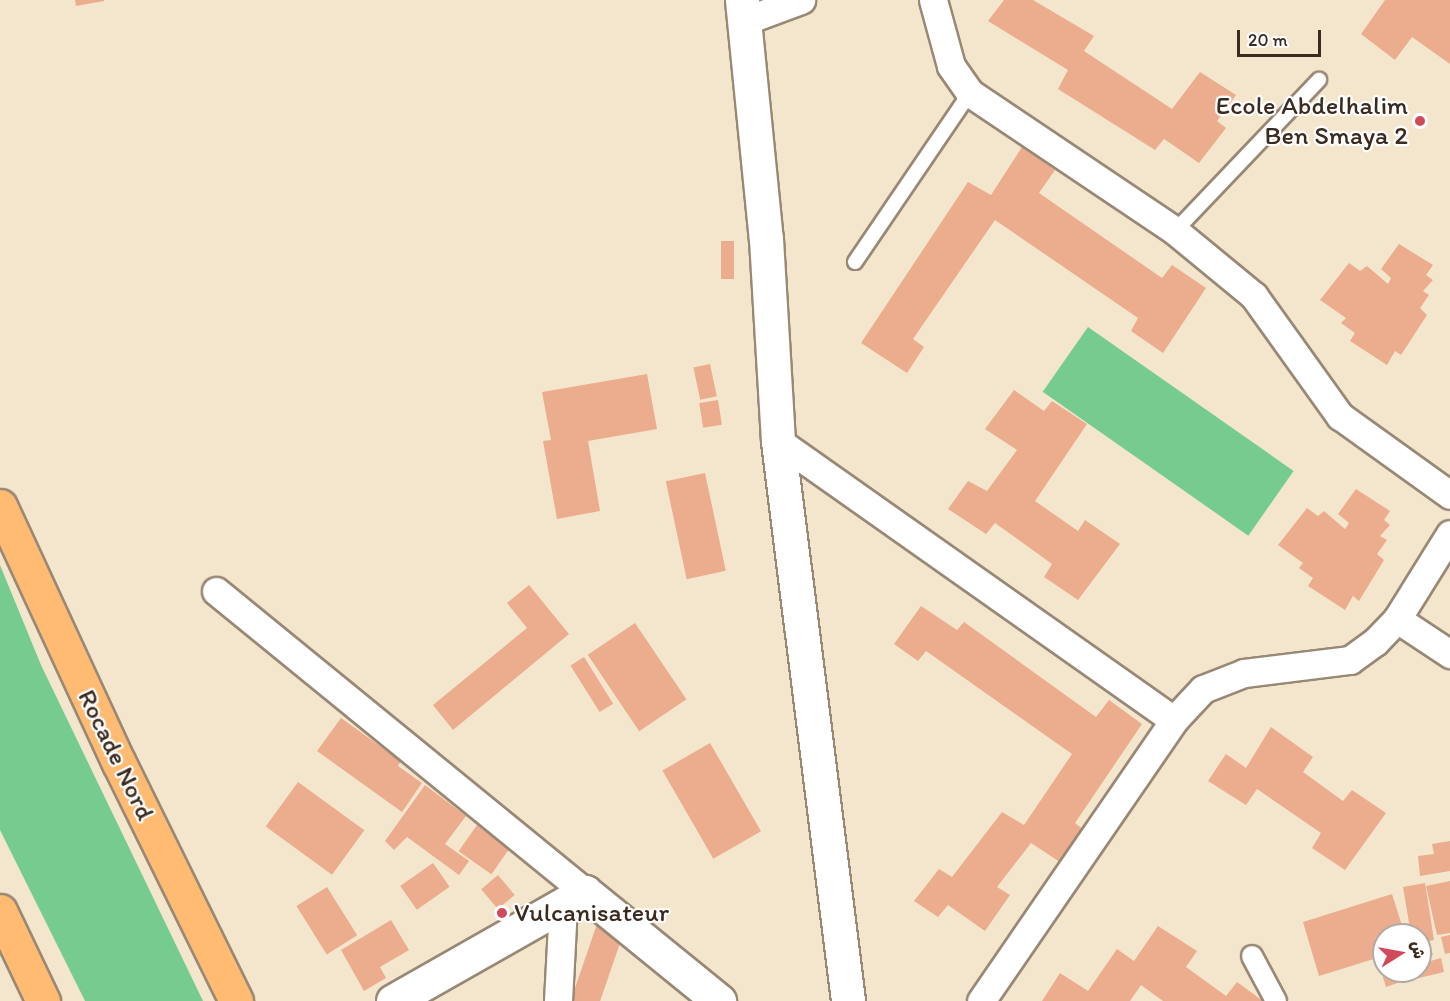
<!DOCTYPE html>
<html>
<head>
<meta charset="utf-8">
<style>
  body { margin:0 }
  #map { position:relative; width:1450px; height:1001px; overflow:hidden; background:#f4e6cd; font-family:Itim,"Playpen Sans Arabic",sans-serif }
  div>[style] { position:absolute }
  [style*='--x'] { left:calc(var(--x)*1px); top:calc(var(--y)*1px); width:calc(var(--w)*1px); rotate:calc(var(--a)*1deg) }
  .green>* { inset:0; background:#76cb8f; transform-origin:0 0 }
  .building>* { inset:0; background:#ecac8e; transform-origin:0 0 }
  .roads { filter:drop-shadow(2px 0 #988876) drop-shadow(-2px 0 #988876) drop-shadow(0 2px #988876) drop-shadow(0 -2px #988876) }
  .service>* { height:14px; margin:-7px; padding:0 7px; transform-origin:7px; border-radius:7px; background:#fff }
  .pedestrian>* { height:20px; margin:-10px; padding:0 10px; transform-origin:10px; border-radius:10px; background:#fff }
  .minor>* { height:27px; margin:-13.5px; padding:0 13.5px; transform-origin:13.5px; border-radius:13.5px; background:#fff }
  .tertiary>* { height:33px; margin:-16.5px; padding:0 16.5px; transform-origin:16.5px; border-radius:16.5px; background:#fff }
  .motorway>* { height:33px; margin:-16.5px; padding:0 16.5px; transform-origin:16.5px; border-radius:16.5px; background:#ffbb71 }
  .dots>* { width:16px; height:16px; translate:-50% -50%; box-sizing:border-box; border:3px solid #fff; border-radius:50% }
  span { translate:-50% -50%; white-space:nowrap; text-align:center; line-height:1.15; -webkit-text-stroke:4.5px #fff; paint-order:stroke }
  .poi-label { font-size:26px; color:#3b2a1e }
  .right { translate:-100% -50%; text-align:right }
  .left { translate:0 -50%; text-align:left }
  .street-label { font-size:26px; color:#3b2a1e }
  .north { position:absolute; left:1372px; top:923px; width:60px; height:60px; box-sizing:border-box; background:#fff; border:2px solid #b1aaa5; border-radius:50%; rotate:79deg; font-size:16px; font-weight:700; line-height:24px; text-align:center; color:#3b2a1e }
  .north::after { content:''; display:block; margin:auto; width:21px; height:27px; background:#d1495b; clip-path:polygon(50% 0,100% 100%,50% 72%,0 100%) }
  .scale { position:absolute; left:1237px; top:30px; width:84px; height:27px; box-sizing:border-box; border:3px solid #3b2a1e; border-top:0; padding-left:8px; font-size:18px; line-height:21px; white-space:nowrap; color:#3b2a1e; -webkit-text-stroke:4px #fff; paint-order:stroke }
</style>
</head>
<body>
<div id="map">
  <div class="green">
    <i style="left:1088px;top:327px;width:251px;height:79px;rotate:35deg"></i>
    <i style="clip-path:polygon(0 565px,41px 665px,203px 1001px,85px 1001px,0 830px)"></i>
  </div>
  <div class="building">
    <i style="clip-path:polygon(75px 0,104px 0,104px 1px,76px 6px)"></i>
    <i style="clip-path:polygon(1004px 0,1033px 0,1094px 36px,1084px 51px,1172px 109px,1200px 72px,1236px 95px,1217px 121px,1226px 128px,1199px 163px,1164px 139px,1155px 150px,1058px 89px,1068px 70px,988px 21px)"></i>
    <i style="clip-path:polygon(1385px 0,1450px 0,1450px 64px,1412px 37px,1395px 60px,1361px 34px)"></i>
    <i style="clip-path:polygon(1022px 147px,1055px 170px,1039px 193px,1162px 278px,1172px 265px,1206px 288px,1163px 353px,1131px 331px,1138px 318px,995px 220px,913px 339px,924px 347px,907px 373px,861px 343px,968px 182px,991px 195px)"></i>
    <i style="left:721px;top:241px;width:13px;height:38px"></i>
    <i style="clip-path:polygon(1399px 244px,1433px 265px,1426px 275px,1433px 280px,1423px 291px,1429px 295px,1420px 308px,1427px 315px,1401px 355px,1395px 351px,1387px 365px,1350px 341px,1355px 333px,1341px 323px,1346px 318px,1320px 300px,1349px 263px,1360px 271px,1367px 266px,1388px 284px,1391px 278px,1381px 269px)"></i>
    <i style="left:710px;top:364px;width:33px;height:17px;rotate:78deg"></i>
    <i style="clip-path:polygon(647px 374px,657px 429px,588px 441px,600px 511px,557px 519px,543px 441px,551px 440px,542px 392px)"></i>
    <i style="clip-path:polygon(1014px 390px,1044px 411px,1052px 401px,1087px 424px,1035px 501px,1078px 531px,1085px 520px,1120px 544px,1078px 600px,1044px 577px,1052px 564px,995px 523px,986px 534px,948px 509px,968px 481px,987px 491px,1017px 450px,985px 429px)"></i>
    <i style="left:718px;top:400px;width:25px;height:19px;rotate:81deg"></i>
    <i style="left:705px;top:473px;width:100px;height:40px;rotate:78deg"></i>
    <i style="clip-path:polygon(1356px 489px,1390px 511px,1384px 520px,1390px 525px,1380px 536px,1387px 540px,1377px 554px,1384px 560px,1359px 601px,1353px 596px,1345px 610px,1308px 586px,1313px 578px,1299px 568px,1303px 563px,1278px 545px,1307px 508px,1318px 516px,1324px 511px,1345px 529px,1349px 523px,1338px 514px)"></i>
    <i style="clip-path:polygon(529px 585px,569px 634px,453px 730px,433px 705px,527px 628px,507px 603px)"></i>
    <i style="clip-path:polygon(921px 606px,957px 630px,964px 622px,1096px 717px,1109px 700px,1142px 724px,1075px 823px,1085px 831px,1063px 864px,1031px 843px,997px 887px,1010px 895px,985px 931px,948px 905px,938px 917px,914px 901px,939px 869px,952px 877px,1002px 812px,1024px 825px,1072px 754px,926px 651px,918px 661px,894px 644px)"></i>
    <i style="left:635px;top:623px;width:92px;height:57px;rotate:56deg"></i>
    <i style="left:584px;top:657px;width:55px;height:16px;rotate:58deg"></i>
    <i style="clip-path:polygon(341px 718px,401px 761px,398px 766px,422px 783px,402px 812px,317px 751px)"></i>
    <i style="clip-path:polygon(1271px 727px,1313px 757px,1303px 772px,1343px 801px,1352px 790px,1386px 813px,1345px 870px,1312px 848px,1321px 833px,1257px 789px,1246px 805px,1208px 781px,1226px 754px,1246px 768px)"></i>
    <i style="left:710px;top:743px;width:102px;height:55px;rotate:60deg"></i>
    <i style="left:298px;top:782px;width:82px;height:55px;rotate:36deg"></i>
    <i style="clip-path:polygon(425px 785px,466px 816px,445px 844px,469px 861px,459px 875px,407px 837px,394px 850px,385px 841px)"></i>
    <i style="left:477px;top:825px;width:40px;height:32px;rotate:35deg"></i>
    <i style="clip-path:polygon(1450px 841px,1450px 871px,1420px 876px,1418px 856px,1434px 854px,1432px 844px)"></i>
    <i style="left:433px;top:863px;width:29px;height:40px;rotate:55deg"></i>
    <i style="left:498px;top:875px;width:26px;height:22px;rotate:50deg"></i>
    <i style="clip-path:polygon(1450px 881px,1450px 933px,1437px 935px,1426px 886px)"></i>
    <i style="clip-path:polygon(1425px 883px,1434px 940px,1420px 943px,1420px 935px,1411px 935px,1403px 887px)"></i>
    <i style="left:327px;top:887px;width:57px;height:36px;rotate:58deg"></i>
    <i style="clip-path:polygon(1392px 894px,1405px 935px,1384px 935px,1384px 971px,1416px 971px,1418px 976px,1386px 987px,1377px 958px,1319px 976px,1303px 922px)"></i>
    <i style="clip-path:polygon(391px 920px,409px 950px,380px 967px,386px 978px,364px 991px,341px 950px)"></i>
    <i style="left:597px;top:924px;width:28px;height:82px;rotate:19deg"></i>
    <i style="clip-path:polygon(1158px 926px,1197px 951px,1186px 967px,1226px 996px,1237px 982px,1263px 1001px,1163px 1001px,1141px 985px,1130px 1001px,1042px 1001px,1060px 973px,1088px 991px,1117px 949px,1134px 961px)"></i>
    <i style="clip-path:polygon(1450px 935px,1450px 953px,1445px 954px,1441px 937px)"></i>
    <i style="clip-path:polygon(1429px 943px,1433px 955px,1420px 959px,1420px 946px)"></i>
    <i style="clip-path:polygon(1441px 958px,1444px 972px,1419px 978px,1420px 964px)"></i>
  </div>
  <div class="roads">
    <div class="service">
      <i style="--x:1175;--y:231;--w:209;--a:-46.4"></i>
      <i style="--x:855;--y:262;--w:204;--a:-55.8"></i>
    </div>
    <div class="pedestrian">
      <i style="--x:1252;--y:956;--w:51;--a:61.9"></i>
    </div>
    <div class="minor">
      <i style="--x:933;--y:0;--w:68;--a:74.7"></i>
      <i style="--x:951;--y:66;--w:33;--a:55"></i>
      <i style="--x:970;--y:93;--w:247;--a:33.9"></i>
      <i style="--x:1175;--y:231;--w:102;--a:39.4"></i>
      <i style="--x:1254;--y:296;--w:148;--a:54.4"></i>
      <i style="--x:1340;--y:416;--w:135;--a:35.7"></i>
      <i style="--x:744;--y:21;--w:61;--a:-20.2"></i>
      <i style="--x:778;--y:441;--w:484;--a:35.2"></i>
      <i style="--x:216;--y:591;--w:476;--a:39.2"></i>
      <i style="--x:1397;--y:619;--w:64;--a:33.4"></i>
      <i style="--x:558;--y:1001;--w:96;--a:-87"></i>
      <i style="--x:981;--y:1001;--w:341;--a:-55.5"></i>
      <i style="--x:1174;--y:720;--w:42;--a:-46.9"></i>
      <i style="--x:1203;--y:689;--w:44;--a:-21.3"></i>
      <i style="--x:1244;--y:673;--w:107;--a:-7"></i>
      <i style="--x:1350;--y:660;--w:31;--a:-36"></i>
      <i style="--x:1375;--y:642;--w:32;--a:-46"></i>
      <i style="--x:1397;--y:619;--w:100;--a:-58.1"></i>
    </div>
    <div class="tertiary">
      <i style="--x:742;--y:0;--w:240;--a:84.3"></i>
      <i style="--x:766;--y:239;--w:202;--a:86.6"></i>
      <i style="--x:778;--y:441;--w:564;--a:82.87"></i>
      <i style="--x:393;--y:1001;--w:221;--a:-29.6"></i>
      <i style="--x:585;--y:892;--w:173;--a:39.1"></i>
    </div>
    <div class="motorway">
      <i style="--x:0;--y:506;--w:283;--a:65.2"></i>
      <i style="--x:119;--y:763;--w:265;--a:63.8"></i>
      <i style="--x:0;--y:911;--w:100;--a:64.5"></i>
    </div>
  </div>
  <div class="dots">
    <i style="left:1420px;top:121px;background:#d1495b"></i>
    <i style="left:502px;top:913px;background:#d1495b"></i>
  </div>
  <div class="poi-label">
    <span class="right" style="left:1408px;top:121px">Ecole Abdelhalim<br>Ben Smaya 2</span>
    <span class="left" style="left:514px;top:913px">Vulcanisateur</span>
  </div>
  <div class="street-label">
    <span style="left:116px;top:755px;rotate:64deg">Rocade Nord</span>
  </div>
  <div class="north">ش</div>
  <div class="scale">20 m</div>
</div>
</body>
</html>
